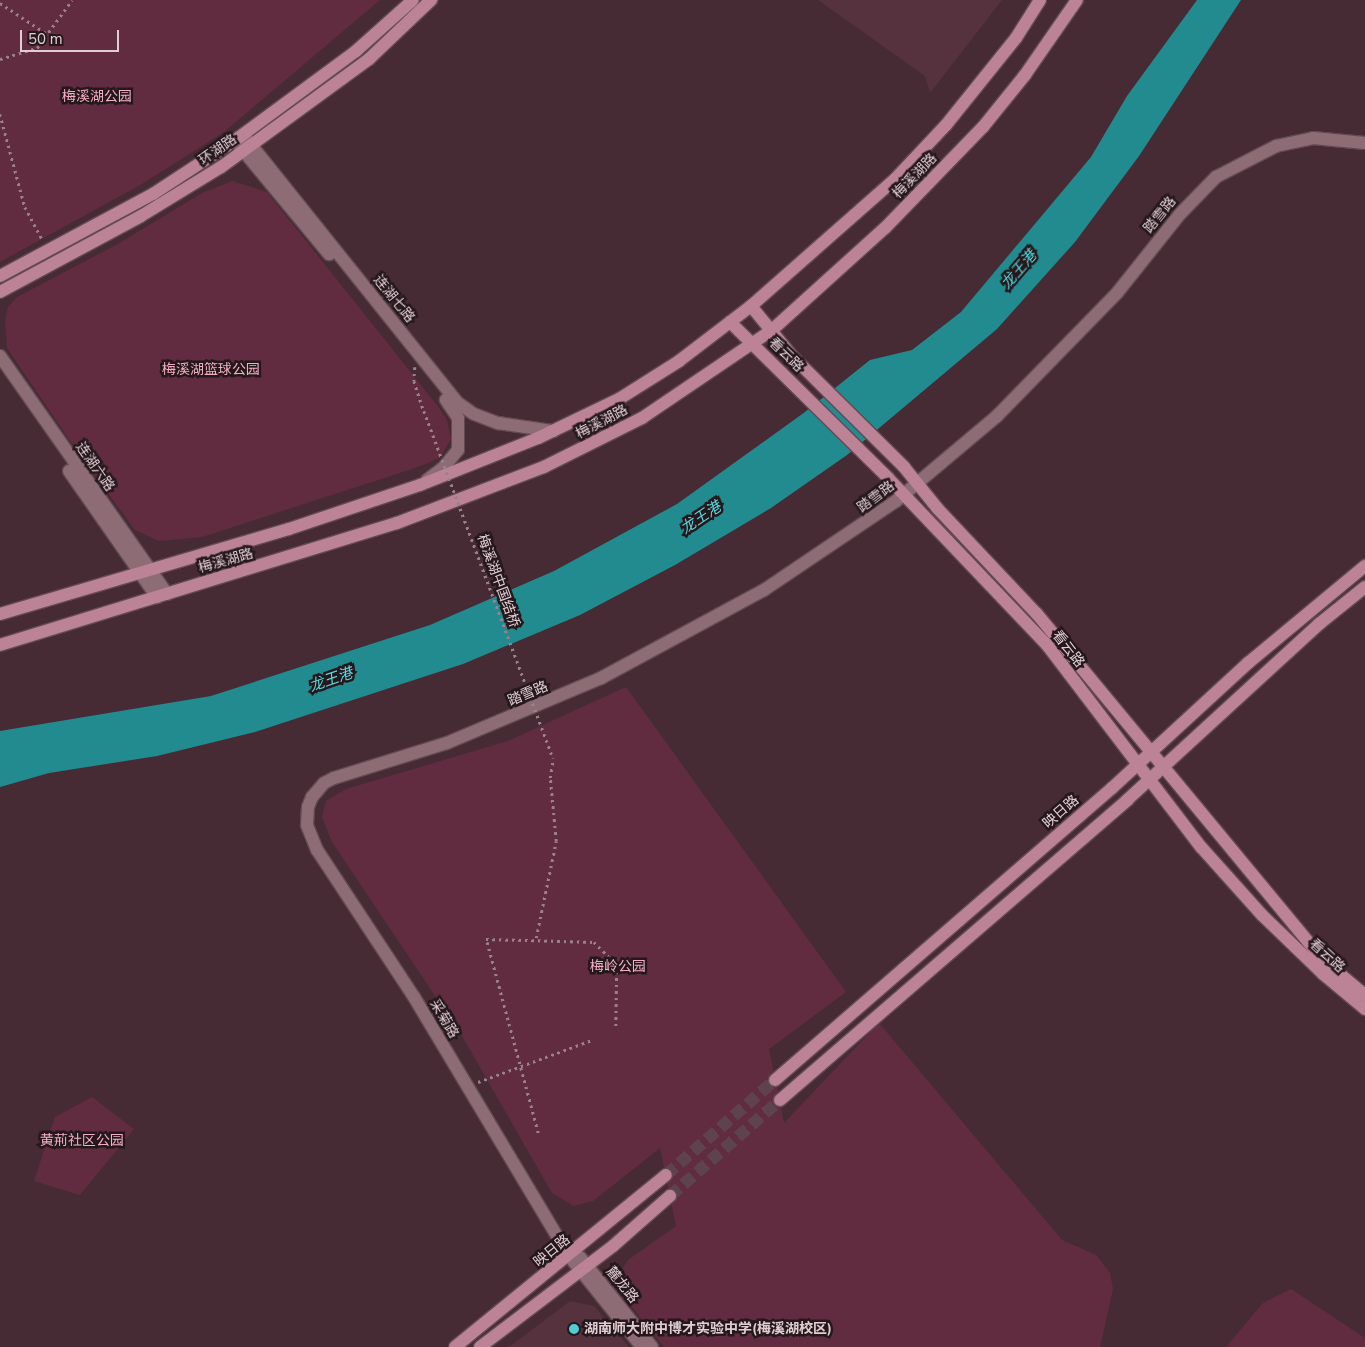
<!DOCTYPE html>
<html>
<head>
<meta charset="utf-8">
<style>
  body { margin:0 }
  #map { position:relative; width:1365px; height:1347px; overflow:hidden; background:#472b34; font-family:"Nunito Sans","Noto Sans SC",sans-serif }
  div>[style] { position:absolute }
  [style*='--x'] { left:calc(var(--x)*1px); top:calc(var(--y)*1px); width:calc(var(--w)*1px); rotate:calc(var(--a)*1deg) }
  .built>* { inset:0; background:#56323e }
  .green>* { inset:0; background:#612c40 }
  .water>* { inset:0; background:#228b8f }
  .major-tunnel>* { height:12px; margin-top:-6px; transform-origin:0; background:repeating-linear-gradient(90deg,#5e434c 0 12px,transparent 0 18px) }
  .path>* { height:2.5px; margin-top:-1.25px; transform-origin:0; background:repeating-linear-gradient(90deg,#998289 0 2.5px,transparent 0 6.5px) }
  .roads { filter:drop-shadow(1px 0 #624a53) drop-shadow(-1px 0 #624a53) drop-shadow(0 1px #624a53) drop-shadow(0 -1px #624a53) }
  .minor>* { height:12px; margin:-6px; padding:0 6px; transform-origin:6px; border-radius:6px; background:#8d6c76 }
  .major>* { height:12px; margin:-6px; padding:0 6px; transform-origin:6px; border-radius:6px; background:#bc8295 }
  .path-bridge>* { height:2.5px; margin-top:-1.25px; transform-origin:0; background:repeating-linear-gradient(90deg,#998289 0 2.5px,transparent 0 6.5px) }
  .dots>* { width:14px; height:14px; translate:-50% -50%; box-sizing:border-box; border:2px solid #25181c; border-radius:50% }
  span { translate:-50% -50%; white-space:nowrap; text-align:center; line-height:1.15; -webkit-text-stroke:5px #25181c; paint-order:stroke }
  .park-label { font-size:14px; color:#f4aec5 }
  .street-label { font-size:14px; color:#e0cdd3 }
  .poi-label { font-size:14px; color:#e0cdd3; font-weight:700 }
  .left { translate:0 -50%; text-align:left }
  .water-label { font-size:15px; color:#57dbe1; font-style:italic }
  .scale { position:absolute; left:20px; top:30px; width:99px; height:22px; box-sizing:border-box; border:2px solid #e0cdd3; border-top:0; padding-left:6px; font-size:15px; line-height:18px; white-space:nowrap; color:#e0cdd3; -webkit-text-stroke:4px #25181c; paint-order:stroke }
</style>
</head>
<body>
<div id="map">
  <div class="built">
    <i style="clip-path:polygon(818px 0,1002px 0,930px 93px,925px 76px)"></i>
    <i style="clip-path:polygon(570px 1301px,594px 1306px,629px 1347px,509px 1347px)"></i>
  </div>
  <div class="green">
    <i style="clip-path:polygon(0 0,380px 0,224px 132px,142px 184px,0 262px)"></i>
    <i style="clip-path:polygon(232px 181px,267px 192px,440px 409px,447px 420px,451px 439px,440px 458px,412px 469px,202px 537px,159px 541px,135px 530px,77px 451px,7px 348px,5px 321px,8px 307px,17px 297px,118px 244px,202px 193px)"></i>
    <i style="clip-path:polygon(626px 687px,846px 992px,769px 1049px,784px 1123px,879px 1023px,1062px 1240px,1096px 1255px,1110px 1273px,1113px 1289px,1100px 1347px,664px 1347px,620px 1292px,618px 1276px,628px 1260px,676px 1226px,660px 1148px,593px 1201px,574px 1206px,552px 1193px,462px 1036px,332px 842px,322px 817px,326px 801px,346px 789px,508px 741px)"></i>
    <i style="clip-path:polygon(92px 1097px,134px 1129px,80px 1195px,34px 1181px,55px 1117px)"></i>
    <i style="clip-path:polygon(1291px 1289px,1365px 1338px,1365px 1347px,1226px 1347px,1263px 1303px)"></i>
  </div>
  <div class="water">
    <i style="clip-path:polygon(1197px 0,1241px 0,1139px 156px,1075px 242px,997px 329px,847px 455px,771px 508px,675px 565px,580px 615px,463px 664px,255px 732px,157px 756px,49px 773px,0 787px,0 731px,211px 696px,430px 625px,554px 571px,677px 504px,805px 412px,870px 360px,912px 350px,961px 312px,1091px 157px,1127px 96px)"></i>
  </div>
  <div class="major-tunnel">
    <i style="--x:666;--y:1175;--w:145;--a:-41.1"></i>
    <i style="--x:670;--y:1196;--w:146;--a:-41.1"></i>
  </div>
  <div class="path">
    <i style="--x:0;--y:3;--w:56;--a:33.4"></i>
    <i style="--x:0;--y:59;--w:39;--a:-17"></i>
    <i style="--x:37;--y:48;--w:59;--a:-53.9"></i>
    <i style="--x:0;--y:114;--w:96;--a:75"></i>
    <i style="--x:25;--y:207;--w:38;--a:62"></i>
    <i style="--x:415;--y:367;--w:14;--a:94"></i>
    <i style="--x:414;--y:381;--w:32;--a:72"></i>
    <i style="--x:536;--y:938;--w:99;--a:-78.3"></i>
    <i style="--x:556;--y:841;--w:63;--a:-95.4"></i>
    <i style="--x:550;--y:778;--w:20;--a:-81"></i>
    <i style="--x:478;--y:1082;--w:121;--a:-20.2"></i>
    <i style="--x:538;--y:1133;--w:201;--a:-105"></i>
    <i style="--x:486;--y:939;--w:108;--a:1.6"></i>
    <i style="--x:594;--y:942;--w:33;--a:45"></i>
    <i style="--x:617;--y:965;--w:64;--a:90.9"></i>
  </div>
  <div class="roads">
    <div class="minor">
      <i style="--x:244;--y:136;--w:342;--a:51.3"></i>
      <i style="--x:458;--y:403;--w:19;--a:35"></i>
      <i style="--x:474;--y:414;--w:26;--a:21"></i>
      <i style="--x:498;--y:423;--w:56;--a:8.3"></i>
      <i style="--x:236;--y:142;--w:146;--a:50.3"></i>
      <i style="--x:0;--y:356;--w:291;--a:54.9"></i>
      <i style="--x:69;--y:471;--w:154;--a:55.1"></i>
      <i style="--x:427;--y:480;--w:21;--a:-37"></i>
      <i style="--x:444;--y:467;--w:22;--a:-51"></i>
      <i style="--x:458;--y:450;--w:32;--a:-90"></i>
      <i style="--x:458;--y:418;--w:22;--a:-124"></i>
      <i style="--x:580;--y:1257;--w:115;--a:51.3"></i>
      <i style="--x:642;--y:1347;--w:117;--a:-128.7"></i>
      <i style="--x:569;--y:1256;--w:302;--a:-120.9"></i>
      <i style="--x:414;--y:997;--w:176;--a:-123.4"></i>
      <i style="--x:317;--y:850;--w:27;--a:-112"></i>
      <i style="--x:307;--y:825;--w:18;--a:-87"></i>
      <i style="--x:308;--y:807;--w:11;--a:-68"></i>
      <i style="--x:312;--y:797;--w:18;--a:-49"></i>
      <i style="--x:324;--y:783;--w:11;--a:-27"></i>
      <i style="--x:334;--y:778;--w:118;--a:-17.2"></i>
      <i style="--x:447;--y:743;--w:167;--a:-22.9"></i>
      <i style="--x:601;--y:678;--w:185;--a:-28.4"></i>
      <i style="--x:764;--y:590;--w:159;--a:-34"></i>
      <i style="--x:896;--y:501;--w:132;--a:-40.1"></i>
      <i style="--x:997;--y:416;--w:172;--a:-45.7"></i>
      <i style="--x:1117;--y:293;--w:101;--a:-51.4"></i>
      <i style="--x:1180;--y:214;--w:52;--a:-45.8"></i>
      <i style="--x:1216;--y:177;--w:68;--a:-27.3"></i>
      <i style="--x:1276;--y:146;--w:38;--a:-12"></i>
      <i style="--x:1313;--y:138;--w:52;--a:5.5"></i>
    </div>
    <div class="major">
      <i style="--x:0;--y:276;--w:174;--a:-28.2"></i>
      <i style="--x:153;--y:194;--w:97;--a:-33.2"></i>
      <i style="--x:234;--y:141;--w:152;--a:-36.4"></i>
      <i style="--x:356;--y:51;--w:76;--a:-41.8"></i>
      <i style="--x:0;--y:292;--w:160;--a:-28.3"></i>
      <i style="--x:141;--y:216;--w:94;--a:-31.5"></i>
      <i style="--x:221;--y:167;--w:183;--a:-36.1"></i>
      <i style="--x:369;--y:59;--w:86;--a:-43.6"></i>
      <i style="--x:751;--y:306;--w:65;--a:50.6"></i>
      <i style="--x:792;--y:356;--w:158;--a:44.7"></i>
      <i style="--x:904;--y:467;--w:54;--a:51"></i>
      <i style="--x:938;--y:509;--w:144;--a:46.7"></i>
      <i style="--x:1037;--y:614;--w:449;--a:50.4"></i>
      <i style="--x:1323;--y:960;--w:55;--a:39.8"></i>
      <i style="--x:730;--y:322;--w:222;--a:44.6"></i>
      <i style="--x:888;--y:478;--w:231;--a:46.4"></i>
      <i style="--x:1047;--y:645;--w:254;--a:52.7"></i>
      <i style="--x:1201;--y:847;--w:91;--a:48.1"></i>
      <i style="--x:1262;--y:915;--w:85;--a:44"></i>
      <i style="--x:1323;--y:974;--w:55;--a:39.8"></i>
      <i style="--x:0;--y:614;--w:301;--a:-16.4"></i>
      <i style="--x:289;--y:529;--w:138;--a:-18.6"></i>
      <i style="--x:420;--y:485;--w:127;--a:-21.7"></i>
      <i style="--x:538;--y:438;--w:90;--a:-25.7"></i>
      <i style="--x:619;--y:399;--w:71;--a:-32.3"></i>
      <i style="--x:679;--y:361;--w:91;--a:-37.4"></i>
      <i style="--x:751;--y:306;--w:193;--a:-41.4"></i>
      <i style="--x:896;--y:178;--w:73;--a:-46.7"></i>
      <i style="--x:946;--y:125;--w:112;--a:-51.2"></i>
      <i style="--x:1016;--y:38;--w:45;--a:-57.7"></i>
      <i style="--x:0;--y:645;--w:415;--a:-17.1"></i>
      <i style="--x:397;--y:523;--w:157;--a:-20.9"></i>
      <i style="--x:544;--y:467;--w:110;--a:-26.6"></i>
      <i style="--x:642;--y:418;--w:157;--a:-34.1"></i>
      <i style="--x:772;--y:330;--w:152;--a:-42.1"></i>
      <i style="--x:885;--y:228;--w:141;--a:-45.9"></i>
      <i style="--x:983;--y:127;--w:67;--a:-51.1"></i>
      <i style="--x:1025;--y:75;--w:91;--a:-55.3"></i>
      <i style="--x:775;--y:1080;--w:446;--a:-40.9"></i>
      <i style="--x:1112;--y:788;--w:185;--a:-42.6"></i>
      <i style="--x:1248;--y:663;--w:152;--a:-39.7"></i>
      <i style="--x:780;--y:1100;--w:459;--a:-40.8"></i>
      <i style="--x:1127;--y:800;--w:260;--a:-42.5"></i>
      <i style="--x:1319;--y:624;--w:59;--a:-38.8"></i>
      <i style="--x:455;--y:1347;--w:272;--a:-39.2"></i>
      <i style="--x:480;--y:1347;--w:167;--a:-37.2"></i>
      <i style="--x:613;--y:1246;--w:76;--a:-41.3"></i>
    </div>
  </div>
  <div class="path-bridge">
    <i style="--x:424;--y:411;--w:370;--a:69.6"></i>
  </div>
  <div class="dots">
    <i style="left:574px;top:1329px;background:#51ccd2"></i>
  </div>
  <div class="park-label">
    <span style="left:97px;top:97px">梅溪湖公园</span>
    <span style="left:211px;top:370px">梅溪湖篮球公园</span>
    <span style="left:618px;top:967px">梅岭公园</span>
    <span style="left:82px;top:1141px">黄荊社区公园</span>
  </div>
  <div class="street-label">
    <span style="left:218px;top:150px;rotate:-35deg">环湖路</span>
    <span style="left:915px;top:176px;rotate:-46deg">梅溪湖路</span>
    <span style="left:1160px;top:215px;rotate:-51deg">踏雪路</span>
    <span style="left:394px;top:299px;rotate:51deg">连湖七路</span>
    <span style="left:786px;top:355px;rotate:44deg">看云路</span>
    <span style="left:602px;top:422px;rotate:-28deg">梅溪湖路</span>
    <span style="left:95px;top:467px;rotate:55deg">连湖六路</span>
    <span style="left:876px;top:497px;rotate:-37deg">踏雪路</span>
    <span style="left:226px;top:561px;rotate:-16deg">梅溪湖路</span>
    <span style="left:498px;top:581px;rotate:70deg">梅溪湖中国结桥</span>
    <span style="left:1068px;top:649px;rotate:52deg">看云路</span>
    <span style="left:528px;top:694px;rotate:-23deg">踏雪路</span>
    <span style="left:1061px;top:812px;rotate:-41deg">映日路</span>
    <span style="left:1327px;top:956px;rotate:42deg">看云路</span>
    <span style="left:444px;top:1019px;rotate:59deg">采菊路</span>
    <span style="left:552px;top:1251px;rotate:-39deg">映日路</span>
    <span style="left:622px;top:1285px;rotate:51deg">麓龙路</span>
  </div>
  <div class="poi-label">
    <span class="left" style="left:584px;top:1329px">湖南师大附中博才实验中学(梅溪湖校区)</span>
  </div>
  <div class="water-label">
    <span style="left:1019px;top:270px;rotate:-49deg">龙王港</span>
    <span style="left:701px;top:518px;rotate:-34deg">龙王港</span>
    <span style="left:331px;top:680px;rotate:-19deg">龙王港</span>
  </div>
  <div class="scale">50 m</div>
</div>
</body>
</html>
